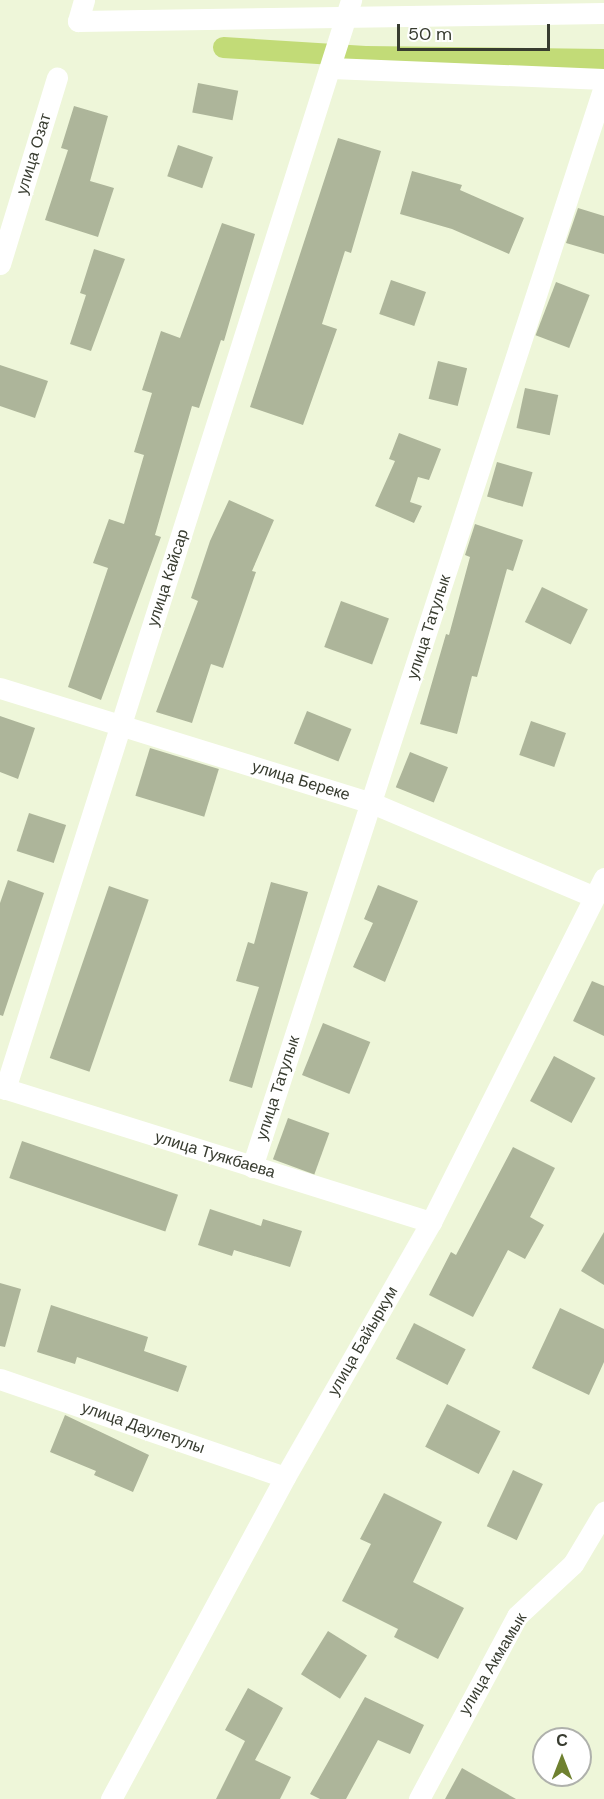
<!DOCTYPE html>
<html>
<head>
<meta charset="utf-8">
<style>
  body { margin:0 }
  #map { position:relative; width:604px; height:1799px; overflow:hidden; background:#eef6d9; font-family:"DM Sans",sans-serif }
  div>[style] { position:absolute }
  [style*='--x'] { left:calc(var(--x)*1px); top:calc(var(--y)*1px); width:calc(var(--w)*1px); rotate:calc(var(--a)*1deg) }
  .canal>* { height:21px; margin:-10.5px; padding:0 10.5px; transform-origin:10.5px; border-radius:10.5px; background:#c2db77 }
  .building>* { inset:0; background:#adb59a; transform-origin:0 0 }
  .street>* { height:21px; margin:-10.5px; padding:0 10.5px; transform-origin:10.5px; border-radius:10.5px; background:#fff }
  span { translate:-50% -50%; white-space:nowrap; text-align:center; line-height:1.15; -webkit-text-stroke:4.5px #fff; paint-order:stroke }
  .street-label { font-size:16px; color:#383c30 }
  .north { position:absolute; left:532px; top:1727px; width:60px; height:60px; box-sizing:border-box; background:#fff; border:2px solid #afb1ac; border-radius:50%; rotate:0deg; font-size:16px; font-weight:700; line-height:24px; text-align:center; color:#383c30 }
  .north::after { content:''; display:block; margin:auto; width:21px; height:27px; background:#6f8130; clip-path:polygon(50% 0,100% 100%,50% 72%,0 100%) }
  .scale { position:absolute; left:397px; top:24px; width:153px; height:27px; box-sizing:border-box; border:3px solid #383c30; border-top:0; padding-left:8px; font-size:18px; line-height:21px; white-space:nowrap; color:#383c30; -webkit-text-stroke:4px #fff; paint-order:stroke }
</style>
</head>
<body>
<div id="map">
  <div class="canal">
    <i style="--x:223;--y:47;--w:142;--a:3.6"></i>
    <i style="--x:365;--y:56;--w:239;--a:0.7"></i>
  </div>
  <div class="building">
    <i style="left:198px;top:83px;width:41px;height:30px;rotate:11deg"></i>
    <i style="clip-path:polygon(74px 106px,108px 116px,90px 181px,114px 188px,98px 237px,45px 220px,68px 150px,61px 148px)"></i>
    <i style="clip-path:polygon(338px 138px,381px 151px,351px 253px,345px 251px,322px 324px,337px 329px,303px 425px,250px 407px)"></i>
    <i style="left:178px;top:145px;width:37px;height:33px;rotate:19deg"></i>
    <i style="clip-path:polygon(412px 171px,462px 185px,460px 190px,524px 218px,509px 254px,452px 229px,400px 214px)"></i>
    <i style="clip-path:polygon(578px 208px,604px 216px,604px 254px,566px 243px)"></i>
    <i style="clip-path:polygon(222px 223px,255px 234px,224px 341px,221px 340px,199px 408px,192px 406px,155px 535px,161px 537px,101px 700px,68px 687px,108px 568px,93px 563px,109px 519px,124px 524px,144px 455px,134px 452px,152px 393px,142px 390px,161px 331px,180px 338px)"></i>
    <i style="clip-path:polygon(94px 249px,125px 259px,91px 351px,70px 344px,86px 295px,80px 293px)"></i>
    <i style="left:391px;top:280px;width:37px;height:36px;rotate:19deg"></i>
    <i style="left:556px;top:282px;width:36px;height:57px;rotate:21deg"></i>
    <i style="left:438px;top:361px;width:30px;height:39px;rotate:14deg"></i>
    <i style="clip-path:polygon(0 365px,48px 381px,35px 418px,0 406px)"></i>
    <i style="left:525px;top:388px;width:34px;height:41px;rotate:12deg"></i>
    <i style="clip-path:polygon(399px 433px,441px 449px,429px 480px,418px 477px,410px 502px,422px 506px,414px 523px,375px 506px,395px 461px,389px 459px)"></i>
    <i style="left:497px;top:462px;width:37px;height:36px;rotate:16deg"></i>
    <i style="clip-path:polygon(229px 500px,274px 520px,252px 571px,256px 572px,223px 668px,211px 664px,192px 723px,156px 712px,198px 601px,191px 598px,210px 541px)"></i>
    <i style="clip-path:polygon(475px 524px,523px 540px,513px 571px,507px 569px,477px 677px,472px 676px,457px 734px,420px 724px,446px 634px,449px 635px,470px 557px,465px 555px)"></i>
    <i style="left:542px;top:587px;width:51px;height:39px;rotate:26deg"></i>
    <i style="left:341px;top:601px;width:51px;height:49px;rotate:20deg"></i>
    <i style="left:307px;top:711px;width:48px;height:35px;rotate:22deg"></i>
    <i style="clip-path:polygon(0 716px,35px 728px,18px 779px,0 772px)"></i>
    <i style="left:531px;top:721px;width:37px;height:36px;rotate:19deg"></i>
    <i style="left:150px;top:748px;width:72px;height:50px;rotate:17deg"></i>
    <i style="left:410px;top:752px;width:41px;height:38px;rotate:22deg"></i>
    <i style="left:29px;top:813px;width:39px;height:40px;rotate:18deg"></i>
    <i style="clip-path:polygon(8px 880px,44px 893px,3px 1016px,0 1015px,0 903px)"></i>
    <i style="clip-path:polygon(271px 882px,308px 892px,252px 1088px,229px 1081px,259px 987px,236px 981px,248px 942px,254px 944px)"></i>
    <i style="clip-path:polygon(378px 885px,418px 901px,385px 982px,353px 967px,373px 923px,364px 919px)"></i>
    <i style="left:109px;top:886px;width:42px;height:182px;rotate:19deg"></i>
    <i style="clip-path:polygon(592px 981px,604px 986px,604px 1036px,573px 1021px)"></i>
    <i style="left:323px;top:1023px;width:51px;height:56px;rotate:22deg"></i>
    <i style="left:554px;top:1056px;width:47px;height:51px;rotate:28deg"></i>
    <i style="left:288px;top:1118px;width:44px;height:44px;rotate:20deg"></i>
    <i style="left:22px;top:1141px;width:165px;height:39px;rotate:19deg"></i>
    <i style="clip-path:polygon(513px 1147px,555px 1168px,530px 1217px,544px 1225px,525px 1259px,508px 1250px,473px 1317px,429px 1295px,451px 1252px,456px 1255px)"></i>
    <i style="clip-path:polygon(210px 1209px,261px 1226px,263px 1219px,302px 1231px,290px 1267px,234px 1250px,232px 1256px,198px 1245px)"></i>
    <i style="clip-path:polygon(604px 1232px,604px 1285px,581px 1271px)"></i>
    <i style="clip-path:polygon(0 1283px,21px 1289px,5px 1347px,0 1346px)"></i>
    <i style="clip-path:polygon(51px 1305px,148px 1337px,144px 1351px,187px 1366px,178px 1392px,77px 1357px,75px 1364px,37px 1352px)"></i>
    <i style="clip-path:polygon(560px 1308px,604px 1329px,604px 1362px,589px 1395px,532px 1368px)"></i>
    <i style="left:414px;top:1323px;width:58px;height:40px;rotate:27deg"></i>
    <i style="left:447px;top:1404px;width:60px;height:48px;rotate:27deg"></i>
    <i style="clip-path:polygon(65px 1415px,149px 1455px,133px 1492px,94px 1475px,96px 1471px,50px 1452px)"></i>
    <i style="left:513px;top:1470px;width:33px;height:62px;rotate:25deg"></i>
    <i style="clip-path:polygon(384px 1493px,442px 1522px,413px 1582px,464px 1608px,438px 1659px,394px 1637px,398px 1629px,342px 1601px,371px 1544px,360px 1539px)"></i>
    <i style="left:328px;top:1631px;width:46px;height:51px;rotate:32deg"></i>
    <i style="clip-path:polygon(248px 1688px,283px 1708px,255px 1760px,291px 1777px,280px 1799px,216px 1799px,245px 1741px,225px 1730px)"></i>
    <i style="clip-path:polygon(365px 1697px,424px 1725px,410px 1754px,378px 1740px,346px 1799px,320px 1799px,310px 1794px)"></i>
    <i style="clip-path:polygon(462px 1768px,516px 1799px,445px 1799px)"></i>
  </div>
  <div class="street">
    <i style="--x:84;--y:0;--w:22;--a:106"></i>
    <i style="--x:78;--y:21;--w:526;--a:-0.87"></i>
    <i style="--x:331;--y:68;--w:273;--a:2.3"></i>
    <i style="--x:0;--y:264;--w:195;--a:-73"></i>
    <i style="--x:0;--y:688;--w:389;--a:17.2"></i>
    <i style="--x:372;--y:803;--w:241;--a:22.9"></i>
    <i style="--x:0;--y:1087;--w:452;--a:17.4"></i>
    <i style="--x:5;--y:1089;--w:1143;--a:-72.37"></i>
    <i style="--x:252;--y:1167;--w:1137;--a:-71.96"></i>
    <i style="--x:0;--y:1379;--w:301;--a:19"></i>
    <i style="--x:111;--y:1799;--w:366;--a:-61.6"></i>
    <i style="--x:285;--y:1477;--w:294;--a:-60.2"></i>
    <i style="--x:431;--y:1222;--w:385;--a:-63.3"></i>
    <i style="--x:419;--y:1799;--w:208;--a:-61.8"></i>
    <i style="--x:517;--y:1616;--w:76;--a:-42.9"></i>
    <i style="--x:573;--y:1564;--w:61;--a:-59.2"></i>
  </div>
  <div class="street-label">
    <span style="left:34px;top:154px;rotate:-73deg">улица Озат</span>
    <span style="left:168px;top:578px;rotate:-72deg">улица Кайсар</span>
    <span style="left:429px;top:627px;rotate:-72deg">улица Татулык</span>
    <span style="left:301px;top:781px;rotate:17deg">улица Береке</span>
    <span style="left:278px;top:1088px;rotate:-72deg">улица Татулык</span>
    <span style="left:215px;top:1155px;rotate:17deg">улица Туякбаева</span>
    <span style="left:363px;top:1341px;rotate:-60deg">улица Байыркум</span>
    <span style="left:143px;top:1428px;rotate:19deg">улица Даулетулы</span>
    <span style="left:493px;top:1664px;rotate:-59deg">улица Акмамык</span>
  </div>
  <div class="north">С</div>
  <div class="scale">50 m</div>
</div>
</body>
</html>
